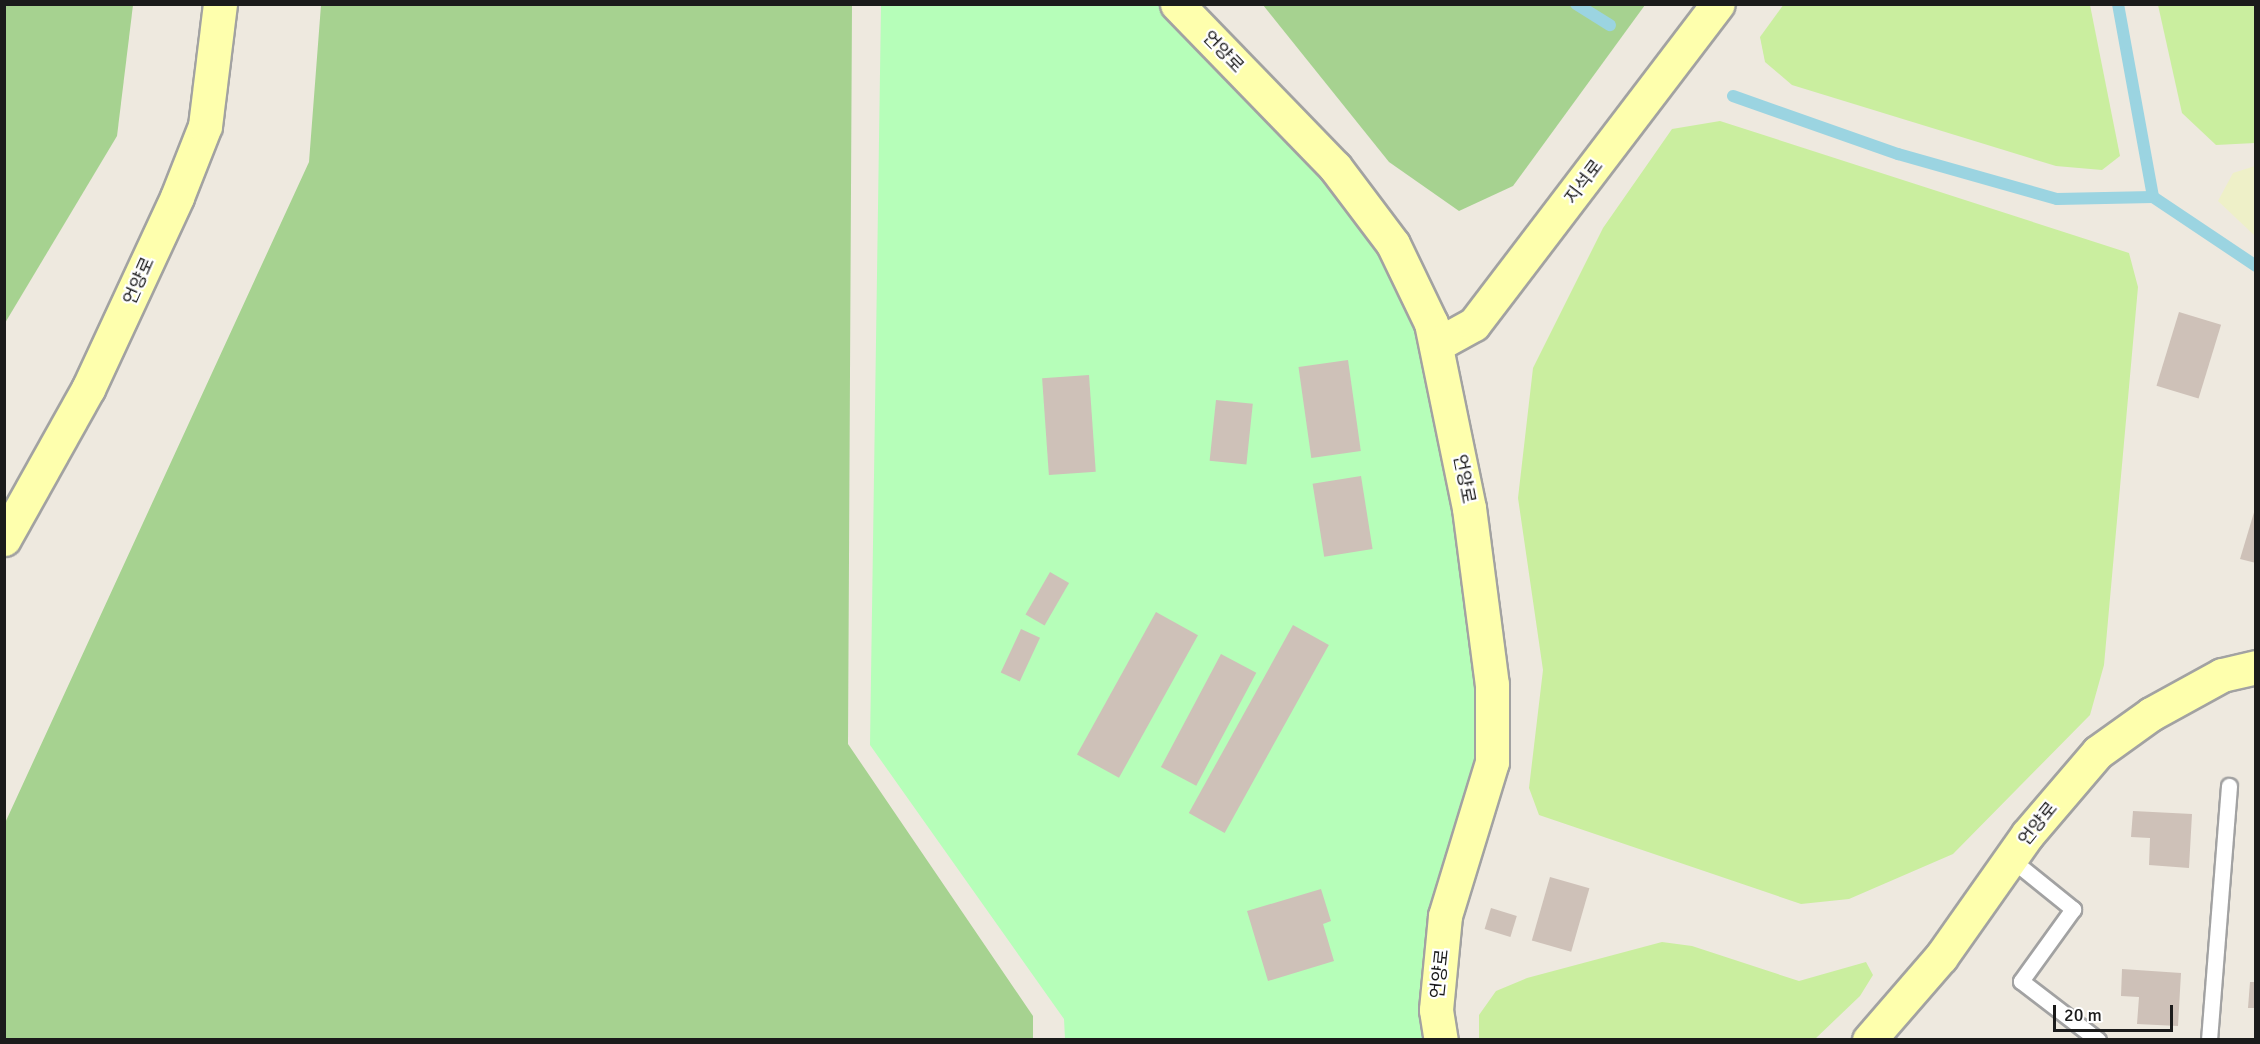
<!DOCTYPE html>
<html>
<head>
<meta charset="utf-8">
<style>
  body { margin:0 }
  #map { position:relative; width:2260px; height:1044px; overflow:hidden; background:#eee9df; font-family:Signika,"Noto Sans KR",sans-serif }
  div>[style] { position:absolute }
  [style*='--x'] { left:calc(var(--x)*1px); top:calc(var(--y)*1px); width:calc(var(--w)*1px); rotate:calc(var(--a)*1deg) }
  .farmland>* { inset:0; background:#eef0c8 }
  .grass>* { inset:0; background:#caee9f }
  .forest>* { inset:0; background:#a6d290 }
  .park>* { inset:0; background:#b6feb9 }
  .stream>* { height:12px; margin:-6px; padding:0 6px; transform-origin:6px; border-radius:6px; background:#9bd4e1 }
  .building>* { inset:0; background:#cec1b8; transform-origin:0 0 }
  .roads { filter:drop-shadow(2px 0 #a2a2a2) drop-shadow(-2px 0 #a2a2a2) drop-shadow(0 2px #a2a2a2) drop-shadow(0 -2px #a2a2a2) }
  .lane>* { height:15px; margin:-7.5px; padding:0 7.5px; transform-origin:7.5px; border-radius:7.5px; background:#fff }
  .secondary>* { height:33px; margin:-16.5px; padding:0 16.5px; transform-origin:16.5px; border-radius:16.5px; background:#feffad }
  span { translate:-50% -50%; white-space:nowrap; text-align:center; line-height:1.15; -webkit-text-stroke:4.5px #fff; paint-order:stroke }
  .street-label { font-size:18px; color:#1b1b1b }
  .frame { position:absolute; inset:0; border:6px solid #1b1b1b; pointer-events:none }
  .scale { position:absolute; left:2053px; top:1005px; width:120px; height:27px; box-sizing:border-box; border:3px solid #1b1b1b; border-top:0; padding-left:8px; font-size:18px; line-height:21px; white-space:nowrap; color:#1b1b1b; -webkit-text-stroke:4px #fff; paint-order:stroke }
</style>
</head>
<body>
<div id="map">
  <div class="farmland">
    <i style="clip-path:polygon(2255px 166px,2256px 166px,2255px 236px,2218px 201px,2233px 173px)"></i>
  </div>
  <div class="grass">
    <i style="clip-path:polygon(1784px 4px,2090px 5px,2120px 156px,2102px 170px,2056px 166px,1792px 85px,1765px 62px,1760px 37px)"></i>
    <i style="clip-path:polygon(2158px 5px,2255px 5px,2255px 143px,2216px 145px,2182px 113px)"></i>
    <i style="clip-path:polygon(1720px 121px,2129px 253px,2138px 287px,2104px 665px,2090px 715px,1953px 854px,1849px 899px,1801px 904px,1539px 815px,1529px 788px,1543px 670px,1518px 498px,1533px 368px,1603px 228px,1672px 129px)"></i>
    <i style="clip-path:polygon(1662px 942px,1692px 946px,1799px 981px,1866px 962px,1873px 975px,1860px 996px,1815px 1039px,1479px 1039px,1479px 1015px,1496px 991px,1527px 978px)"></i>
  </div>
  <div class="forest">
    <i style="clip-path:polygon(5px 4px,133px 5px,117px 136px,5px 323px)"></i>
    <i style="clip-path:polygon(321px 5px,852px 5px,848px 744px,1033px 1016px,1033px 1039px,5px 1039px,5px 823px,309px 162px)"></i>
    <i style="clip-path:polygon(1263px 5px,1645px 5px,1513px 186px,1459px 211px,1389px 162px)"></i>
  </div>
  <div class="park">
    <i style="clip-path:polygon(881px 5px,1177px 5px,1292px 123px,1431px 323px,1492px 684px,1441px 1039px,1065px 1039px,1064px 1019px,870px 745px)"></i>
  </div>
  <div class="stream">
    <i style="--x:1576;--y:4;--w:40;--a:32"></i>
    <i style="--x:2118;--y:4;--w:196;--a:79.7"></i>
    <i style="--x:2153;--y:197;--w:124;--a:33.8"></i>
    <i style="--x:1733;--y:96;--w:175;--a:19.4"></i>
    <i style="--x:1898;--y:154;--w:165;--a:15.8"></i>
    <i style="--x:2057;--y:199;--w:96;--a:-1.2"></i>
  </div>
  <div class="building">
    <i style="left:2179px;top:312px;width:44px;height:77px;rotate:17deg"></i>
    <i style="left:1348px;top:360px;width:92px;height:50px;rotate:82deg"></i>
    <i style="left:1089px;top:375px;width:97px;height:47px;rotate:86deg"></i>
    <i style="left:1216px;top:400px;width:37px;height:61px;rotate:6deg"></i>
    <i style="left:1361px;top:476px;width:74px;height:49px;rotate:81deg"></i>
    <i style="clip-path:polygon(2255px 509px,2256px 509px,2256px 563px,2240px 559px)"></i>
    <i style="left:1050px;top:572px;width:22px;height:49px;rotate:30deg"></i>
    <i style="left:1156px;top:612px;width:48px;height:163px;rotate:29deg"></i>
    <i style="left:1293px;top:625px;width:41px;height:215px;rotate:29deg"></i>
    <i style="left:1021px;top:629px;width:21px;height:48px;rotate:25deg"></i>
    <i style="left:1221px;top:654px;width:40px;height:128px;rotate:28deg"></i>
    <i style="clip-path:polygon(2133px 811px,2192px 814px,2189px 868px,2149px 865px,2150px 838px,2131px 837px)"></i>
    <i style="left:1550px;top:877px;width:41px;height:66px;rotate:16deg"></i>
    <i style="clip-path:polygon(1321px 889px,1331px 921px,1323px 924px,1334px 961px,1268px 981px,1247px 911px)"></i>
    <i style="left:1491px;top:908px;width:27px;height:22px;rotate:17deg"></i>
    <i style="clip-path:polygon(2122px 969px,2181px 973px,2178px 1026px,2137px 1024px,2139px 997px,2121px 996px)"></i>
    <i style="clip-path:polygon(2250px 982px,2256px 982px,2256px 1008px,2248px 1008px)"></i>
  </div>
  <div class="roads">
    <div class="lane">
      <i style="--x:2011;--y:859;--w:80;--a:38.9"></i>
      <i style="--x:2073;--y:909;--w:89;--a:125.8"></i>
      <i style="--x:2021;--y:981;--w:97;--a:37.5"></i>
      <i style="--x:2209;--y:1040;--w:255;--a:-85.5"></i>
    </div>
    <div class="secondary">
      <i style="--x:1177;--y:4;--w:227;--a:45.9"></i>
      <i style="--x:1335;--y:167;--w:96;--a:53"></i>
      <i style="--x:1393;--y:244;--w:88;--a:64.3"></i>
      <i style="--x:1431;--y:323;--w:189;--a:78.4"></i>
      <i style="--x:1469;--y:508;--w:177;--a:82.6"></i>
      <i style="--x:1492;--y:684;--w:78;--a:90"></i>
      <i style="--x:1492;--y:762;--w:161;--a:107"></i>
      <i style="--x:1445;--y:916;--w:94;--a:95.5"></i>
      <i style="--x:1436;--y:1010;--w:30;--a:81"></i>
      <i style="--x:1436;--y:345;--w:43;--a:-28.9"></i>
      <i style="--x:1474;--y:324;--w:402;--a:-52.7"></i>
      <i style="--x:4;--y:539;--w:172;--a:-60.8"></i>
      <i style="--x:88;--y:389;--w:212;--a:-65.1"></i>
      <i style="--x:177;--y:197;--w:76;--a:-68.5"></i>
      <i style="--x:205;--y:126;--w:123;--a:-83"></i>
      <i style="--x:1869;--y:1040;--w:110;--a:-49.1"></i>
      <i style="--x:1941;--y:957;--w:149;--a:-54.8"></i>
      <i style="--x:2027;--y:835;--w:109;--a:-49.5"></i>
      <i style="--x:2098;--y:752;--w:65;--a:-35.6"></i>
      <i style="--x:2151;--y:714;--w:81;--a:-28.8"></i>
      <i style="--x:2222;--y:675;--w:35;--a:-13"></i>
    </div>
  </div>
  <div class="street-label">
    <span style="left:1223px;top:52px;rotate:46deg">언양로</span>
    <span style="left:1584px;top:182px;rotate:-53deg">지석로</span>
    <span style="left:139px;top:281px;rotate:-66deg">언양로</span>
    <span style="left:1464px;top:479px;rotate:79deg">언양로</span>
    <span style="left:2038px;top:824px;rotate:-51deg">언양로</span>
    <span style="left:1440px;top:974px;rotate:-84deg">언양로</span>
  </div>
  <div class="frame"></div>
  <div class="scale">20 m</div>
</div>
</body>
</html>
